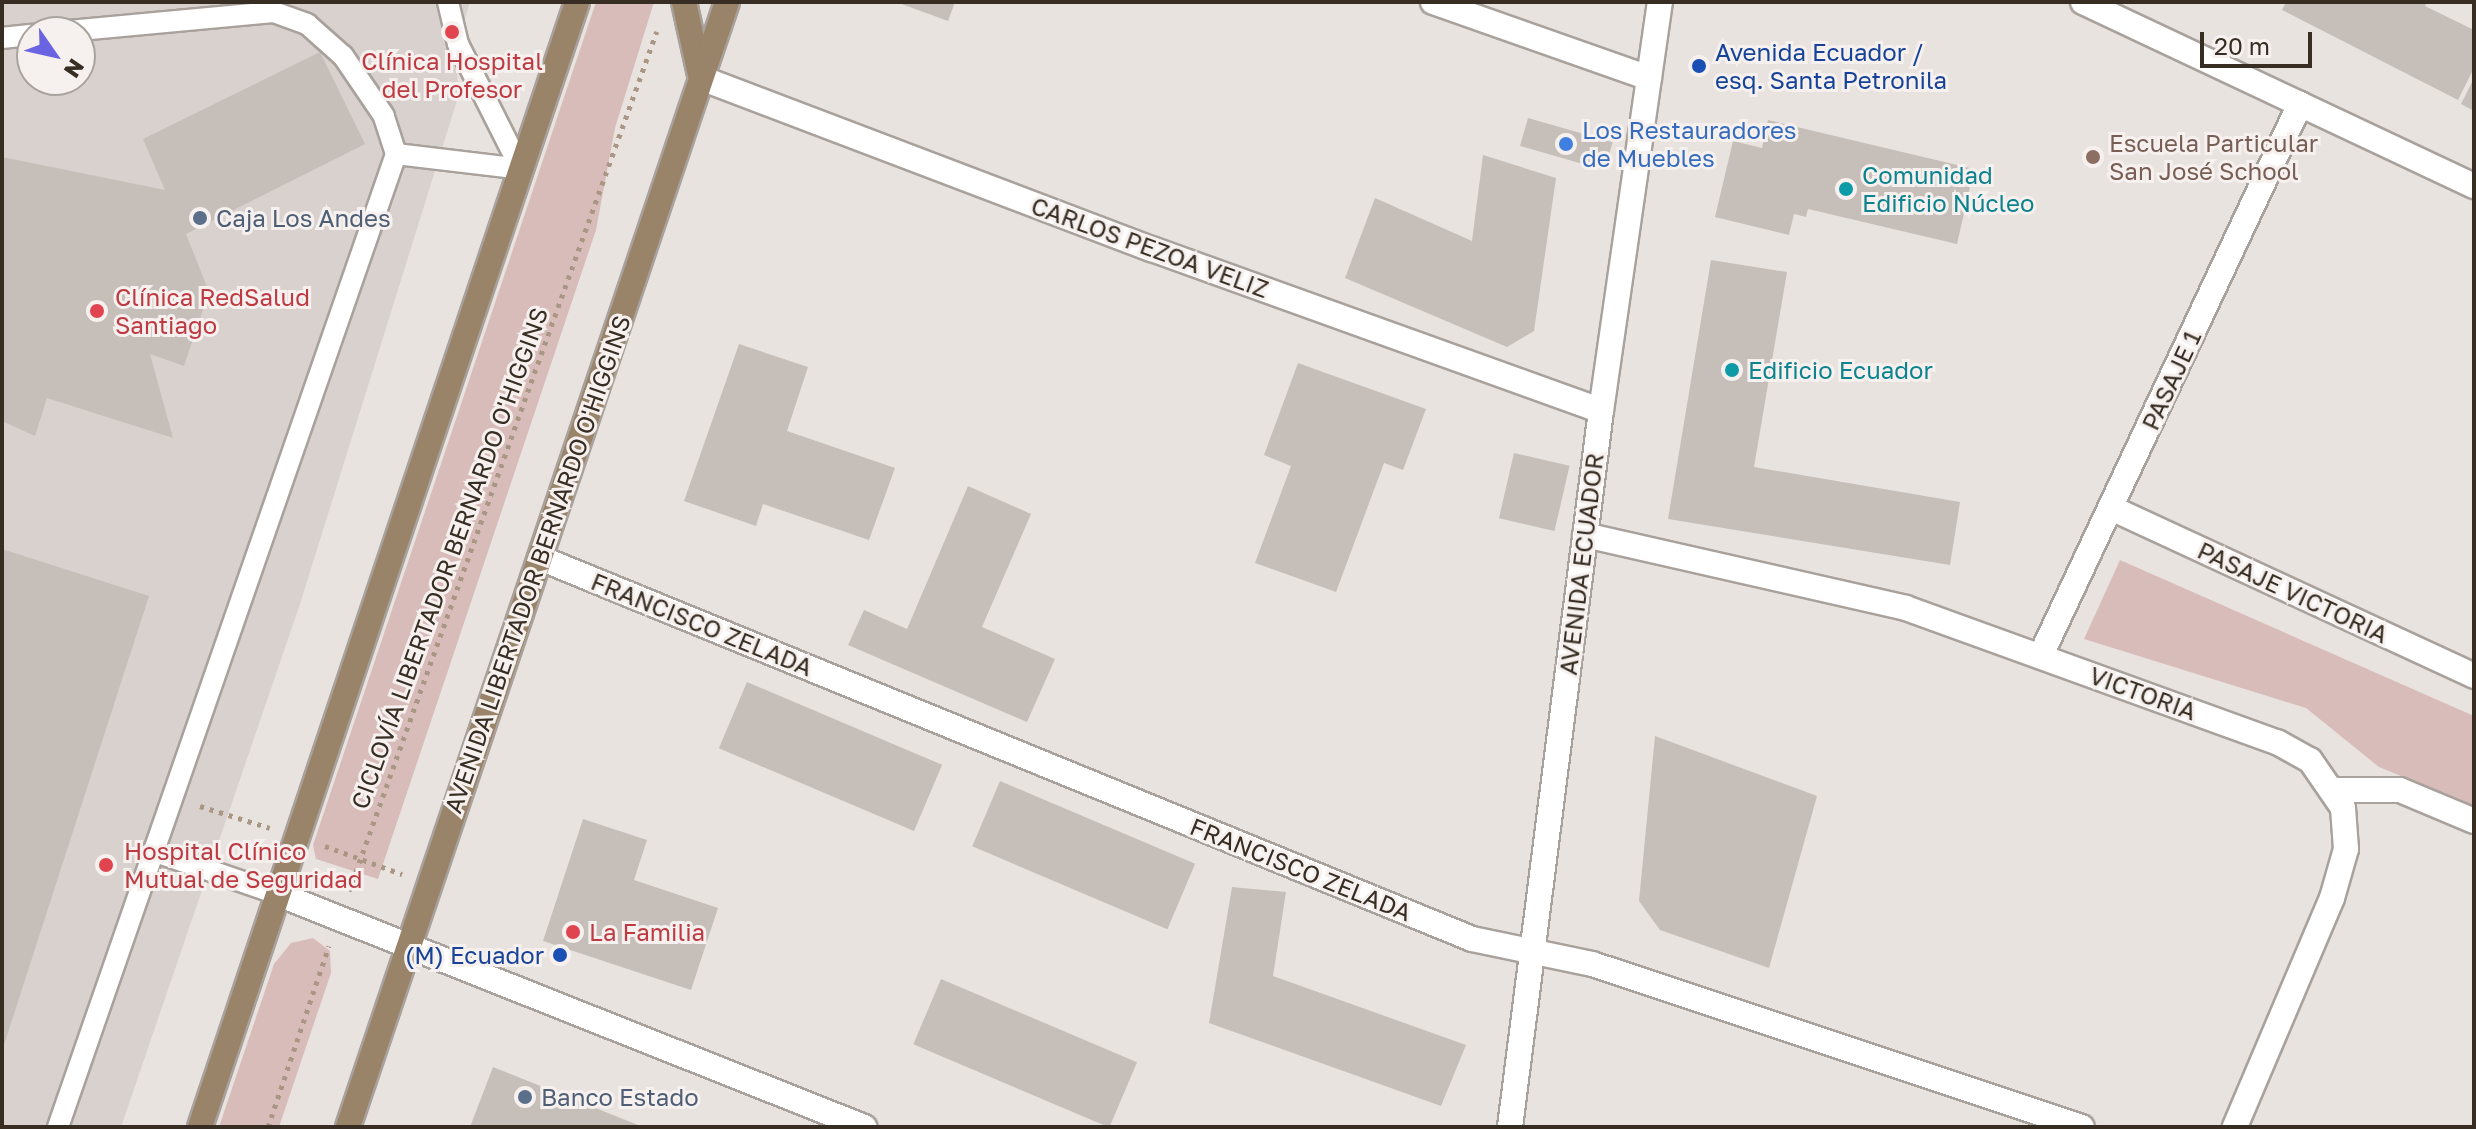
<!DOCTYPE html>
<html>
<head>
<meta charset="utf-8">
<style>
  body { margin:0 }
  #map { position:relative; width:2476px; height:1129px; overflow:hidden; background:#e9e3df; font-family:"Golos Text",sans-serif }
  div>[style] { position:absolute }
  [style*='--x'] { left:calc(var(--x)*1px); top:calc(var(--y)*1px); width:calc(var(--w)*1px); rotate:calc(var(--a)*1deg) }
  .built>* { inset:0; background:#d8d1ce }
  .green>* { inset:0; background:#d8bcba }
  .building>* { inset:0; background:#c6beb8; transform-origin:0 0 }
  .path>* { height:5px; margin-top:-2.5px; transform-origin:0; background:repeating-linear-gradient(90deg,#a99683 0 4px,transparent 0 10px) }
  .roads { filter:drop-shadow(2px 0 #a9a19b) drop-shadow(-2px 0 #a9a19b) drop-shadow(0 2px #a9a19b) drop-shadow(0 -2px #a9a19b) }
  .service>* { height:20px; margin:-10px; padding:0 10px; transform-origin:10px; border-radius:10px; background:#fff }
  .minor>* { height:24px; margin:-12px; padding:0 12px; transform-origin:12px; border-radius:12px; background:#fff }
  .secondary>* { height:24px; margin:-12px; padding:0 12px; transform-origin:12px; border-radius:12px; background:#fff }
  .primary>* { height:24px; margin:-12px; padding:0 12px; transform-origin:12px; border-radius:12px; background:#998369 }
  .dots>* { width:22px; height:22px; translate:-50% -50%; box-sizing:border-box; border:4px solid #f6f1ef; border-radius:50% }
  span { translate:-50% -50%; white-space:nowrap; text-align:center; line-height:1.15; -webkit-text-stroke:6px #f6f1ef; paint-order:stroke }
  .transit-label { font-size:24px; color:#164399 }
  .left { translate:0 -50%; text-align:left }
  .right { translate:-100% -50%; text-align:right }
  .health-label { font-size:24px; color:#be3a42 }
  .shop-label { font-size:24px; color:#366cbe }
  .education-label { font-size:24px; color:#785e54 }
  .culture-label { font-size:24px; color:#0d838f }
  .service-label { font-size:24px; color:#4e5e75 }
  .street-label { font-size:24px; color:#372d22 }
  .frame { position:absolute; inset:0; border:4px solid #372d22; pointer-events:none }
  .north { position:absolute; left:16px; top:16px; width:80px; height:80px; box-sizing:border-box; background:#f6f1ef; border:2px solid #aaa39d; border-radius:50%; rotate:124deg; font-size:22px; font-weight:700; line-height:32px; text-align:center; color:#372d22 }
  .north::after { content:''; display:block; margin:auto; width:28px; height:36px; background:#6a64e2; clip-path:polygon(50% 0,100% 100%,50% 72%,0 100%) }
  .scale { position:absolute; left:2200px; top:32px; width:112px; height:36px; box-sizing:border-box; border:4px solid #372d22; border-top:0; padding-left:10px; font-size:24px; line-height:28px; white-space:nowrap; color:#372d22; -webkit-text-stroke:6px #f6f1ef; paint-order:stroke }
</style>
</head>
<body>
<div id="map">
  <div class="built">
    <i style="clip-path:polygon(evenodd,2px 2px,470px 2px,455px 51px,459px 94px,300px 604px,121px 1127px,2px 1127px,2px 2px,32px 32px,80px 32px,80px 80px,32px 80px,32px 32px)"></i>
  </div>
  <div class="green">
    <i style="clip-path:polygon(596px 2px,654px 2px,615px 128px,596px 230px,378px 879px,316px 859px,313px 845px)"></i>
    <i style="clip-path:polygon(2120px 560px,2474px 716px,2474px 806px,2379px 767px,2306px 708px,2084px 639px)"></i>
    <i style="clip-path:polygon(313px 938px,330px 951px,331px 973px,279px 1127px,219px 1127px,274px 964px,291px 943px)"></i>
  </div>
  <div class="building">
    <i style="clip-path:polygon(896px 2px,955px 2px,948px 21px)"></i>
    <i style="clip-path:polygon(2286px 2px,2427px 2px,2425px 6px,2474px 30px,2474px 68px,2458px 100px,2282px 10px)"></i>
    <i style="clip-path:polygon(320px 52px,365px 144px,186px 234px,209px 292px,184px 366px,150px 354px,173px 438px,47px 398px,35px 436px,2px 421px,2px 157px,165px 190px,143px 139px)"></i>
    <i style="clip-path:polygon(2474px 78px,2474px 111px,2461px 104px)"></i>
    <i style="left:1528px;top:118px;width:88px;height:29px;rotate:16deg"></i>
    <i style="clip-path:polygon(1768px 120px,1974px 169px,1957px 244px,1808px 209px,1806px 217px,1794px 214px,1789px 235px,1715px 217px,1733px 141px,1762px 148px)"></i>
    <i style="clip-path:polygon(1483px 155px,1556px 178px,1534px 331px,1507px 347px,1345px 278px,1375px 198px,1472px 241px)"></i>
    <i style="clip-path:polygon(1711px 260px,1787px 272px,1754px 467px,1960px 502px,1950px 565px,1668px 519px)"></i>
    <i style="clip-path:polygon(739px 344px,808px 367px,787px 431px,895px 468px,869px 540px,763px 504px,756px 526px,684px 501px)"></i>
    <i style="clip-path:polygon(1298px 363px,1426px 409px,1403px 470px,1384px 463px,1336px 592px,1255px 563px,1291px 466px,1264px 455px)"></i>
    <i style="left:1514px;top:453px;width:57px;height:67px;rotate:13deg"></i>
    <i style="clip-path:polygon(968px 486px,1031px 514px,982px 627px,1055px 659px,1027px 722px,848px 645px,864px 610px,907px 629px)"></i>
    <i style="clip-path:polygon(2px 549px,149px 596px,3px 1048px,2px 1047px)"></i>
    <i style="left:747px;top:682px;width:212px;height:72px;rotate:23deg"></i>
    <i style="clip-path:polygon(1655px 736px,1817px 796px,1769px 968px,1660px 930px,1639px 901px)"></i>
    <i style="left:1000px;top:781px;width:212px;height:71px;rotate:23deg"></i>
    <i style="clip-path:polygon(583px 819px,647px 840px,634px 880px,718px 908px,691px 990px,543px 941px)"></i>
    <i style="clip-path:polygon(1232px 887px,1286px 892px,1273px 976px,1466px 1045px,1441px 1106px,1209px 1023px)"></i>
    <i style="left:941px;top:979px;width:213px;height:71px;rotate:23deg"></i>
    <i style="clip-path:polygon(493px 1067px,643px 1127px,470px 1127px)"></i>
  </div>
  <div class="path">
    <i style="--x:200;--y:806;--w:73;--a:17.4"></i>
    <i style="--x:325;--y:846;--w:82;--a:20"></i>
    <i style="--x:349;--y:891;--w:913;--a:-70.3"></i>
    <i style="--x:268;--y:1127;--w:191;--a:-71.4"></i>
  </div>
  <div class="roads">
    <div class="service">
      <i style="--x:448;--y:2;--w:43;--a:76.6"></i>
      <i style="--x:458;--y:44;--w:140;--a:63.3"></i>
      <i style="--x:2;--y:38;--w:30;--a:-6"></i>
      <i style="--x:396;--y:154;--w:126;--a:6.8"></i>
      <i style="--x:153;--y:851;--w:132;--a:19"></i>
      <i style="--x:58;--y:1127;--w:1030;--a:-70.84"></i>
      <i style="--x:396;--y:154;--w:40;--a:-108"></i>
      <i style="--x:384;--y:116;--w:73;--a:-124.3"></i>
      <i style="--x:343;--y:56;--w:48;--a:-138.4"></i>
      <i style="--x:307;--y:24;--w:35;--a:-160"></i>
      <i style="--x:274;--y:12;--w:215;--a:174.7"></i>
    </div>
    <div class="minor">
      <i style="--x:1433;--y:2;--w:229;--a:19.4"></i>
      <i style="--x:2083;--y:2;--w:432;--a:25.2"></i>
      <i style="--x:701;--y:78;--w:482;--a:20.8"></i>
      <i style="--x:1152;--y:249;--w:477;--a:19.8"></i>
      <i style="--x:2111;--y:508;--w:400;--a:24.8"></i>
      <i style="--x:1585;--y:535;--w:329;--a:12.8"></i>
      <i style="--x:1906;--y:608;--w:394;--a:19.9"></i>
      <i style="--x:2277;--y:742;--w:38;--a:29"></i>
      <i style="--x:2310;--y:760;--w:58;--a:55.5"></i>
      <i style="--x:2343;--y:808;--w:41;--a:85.8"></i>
      <i style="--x:2346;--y:849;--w:51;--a:105.9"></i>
      <i style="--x:2332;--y:898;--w:249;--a:113"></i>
      <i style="--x:540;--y:558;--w:1007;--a:22.23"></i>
      <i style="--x:1472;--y:939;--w:123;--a:11.8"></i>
      <i style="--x:1592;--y:964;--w:516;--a:18.4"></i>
      <i style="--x:2041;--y:655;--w:609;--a:-64.82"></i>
      <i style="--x:2335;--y:790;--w:65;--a:0"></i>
      <i style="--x:2400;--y:790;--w:80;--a:22.7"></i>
    </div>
    <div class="secondary">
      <i style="--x:278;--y:894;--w:631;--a:21.68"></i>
      <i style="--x:1510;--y:1127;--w:722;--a:-82.76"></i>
      <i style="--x:1601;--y:411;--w:413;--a:-81.8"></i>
    </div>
    <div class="primary">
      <i style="--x:684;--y:2;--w:75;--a:77.6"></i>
      <i style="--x:200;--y:1127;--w:1186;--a:-71.47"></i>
      <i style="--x:348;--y:1127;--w:1187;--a:-71.38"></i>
    </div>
  </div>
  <div class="dots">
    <i style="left:452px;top:32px;background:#e0444e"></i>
    <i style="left:1699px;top:66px;background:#1a4fb4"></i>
    <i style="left:1566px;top:144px;background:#3f7fe0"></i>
    <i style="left:2093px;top:157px;background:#8d6e63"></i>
    <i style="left:1846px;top:189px;background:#0f9aa8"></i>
    <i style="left:200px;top:218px;background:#5c6f8a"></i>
    <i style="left:97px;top:311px;background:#e0444e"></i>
    <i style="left:1732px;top:370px;background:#0f9aa8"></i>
    <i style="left:106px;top:865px;background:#e0444e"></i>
    <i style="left:573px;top:932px;background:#e0444e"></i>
    <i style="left:560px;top:955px;background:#1a4fb4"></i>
    <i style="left:525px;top:1097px;background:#5c6f8a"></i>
  </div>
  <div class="transit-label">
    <span class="left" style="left:1715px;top:66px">Avenida Ecuador /<br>esq. Santa Petronila</span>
    <span class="right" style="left:544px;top:955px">(M) Ecuador</span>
  </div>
  <div class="health-label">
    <span style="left:452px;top:75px">Clínica Hospital<br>del Profesor</span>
    <span class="left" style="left:115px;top:311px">Clínica RedSalud<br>Santiago</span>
    <span class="left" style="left:124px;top:865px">Hospital Clínico<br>Mutual de Seguridad</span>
    <span class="left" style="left:589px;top:932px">La Familia</span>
  </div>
  <div class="shop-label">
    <span class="left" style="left:1582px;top:144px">Los Restauradores<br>de Muebles</span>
  </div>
  <div class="education-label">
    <span class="left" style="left:2109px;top:157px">Escuela Particular<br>San José School</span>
  </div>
  <div class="culture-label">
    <span class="left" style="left:1862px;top:189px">Comunidad<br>Edificio Núcleo</span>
    <span class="left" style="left:1748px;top:370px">Edificio Ecuador</span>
  </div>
  <div class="service-label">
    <span class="left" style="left:216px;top:218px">Caja Los Andes</span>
    <span class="left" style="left:541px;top:1097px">Banco Estado</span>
  </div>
  <div class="street-label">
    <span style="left:1150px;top:247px;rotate:20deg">CARLOS PEZOA VELIZ</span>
    <span style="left:2171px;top:380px;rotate:-65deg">PASAJE 1</span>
    <span style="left:449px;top:558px;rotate:-70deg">CICLOVÍA LIBERTADOR BERNARDO O'HIGGINS</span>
    <span style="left:537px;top:564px;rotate:-71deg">AVENIDA LIBERTADOR BERNARDO O'HIGGINS</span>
    <span style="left:1581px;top:564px;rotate:-83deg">AVENIDA ECUADOR</span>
    <span style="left:2293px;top:592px;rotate:25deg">PASAJE VICTORIA</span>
    <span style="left:702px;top:624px;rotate:22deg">FRANCISCO ZELADA</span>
    <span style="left:2143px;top:693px;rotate:20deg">VICTORIA</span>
    <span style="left:1301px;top:869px;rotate:22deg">FRANCISCO ZELADA</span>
  </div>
  <div class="frame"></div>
  <div class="north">N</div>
  <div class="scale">20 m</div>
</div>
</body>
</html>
